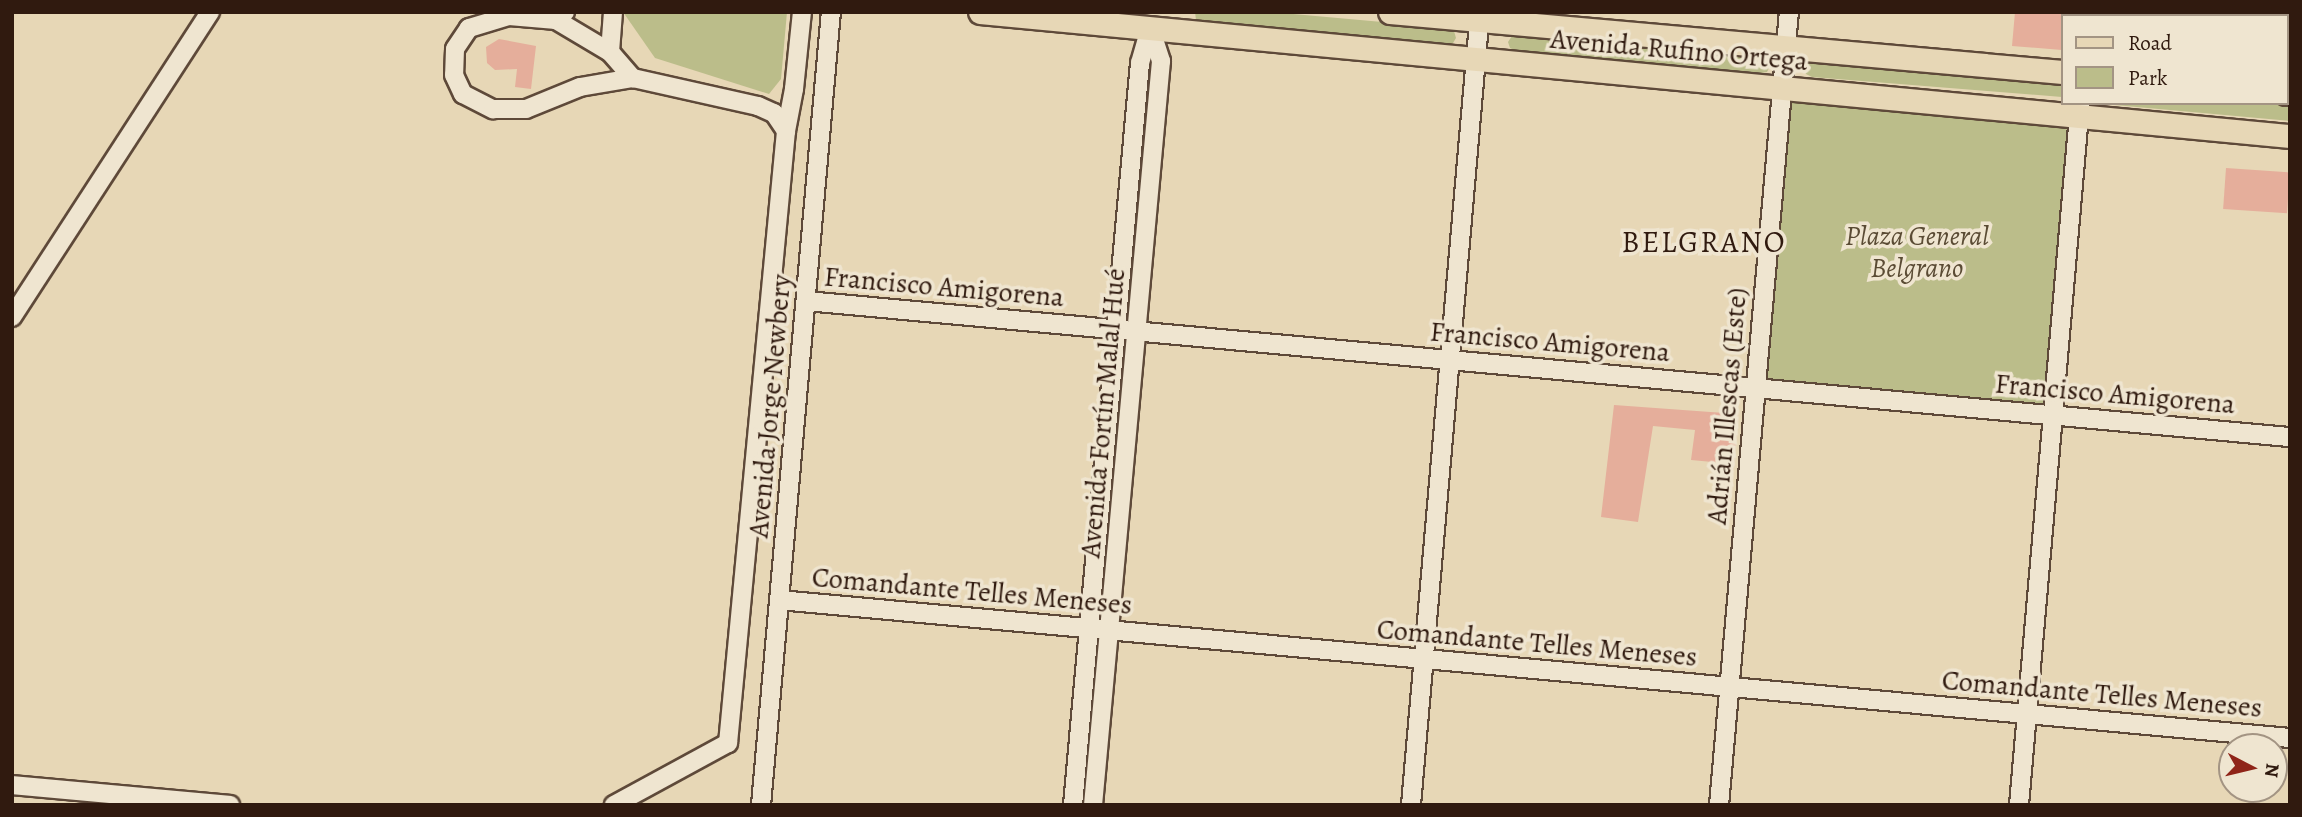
<!DOCTYPE html>
<html>
<head>
<meta charset="utf-8">
<style>
  body { margin:0 }
  #map { position:relative; width:2302px; height:817px; overflow:hidden; background:#e7d7b6; font-family:Alegreya,serif }
  div>[style] { position:absolute }
  [style*='--x'] { left:calc(var(--x)*1px); top:calc(var(--y)*1px); width:calc(var(--w)*1px); rotate:calc(var(--a)*1deg) }
  .green>* { inset:0; background:#bbbd8a; transform-origin:0 0 }
  .building>* { inset:0; background:#e5ae9b; transform-origin:0 0 }
  .roads { filter:drop-shadow(2px 0 #5e4939) drop-shadow(-2px 0 #5e4939) drop-shadow(0 2px #5e4939) drop-shadow(0 -2px #5e4939) }
  .minor>* { height:18px; margin:-9px; padding:0 9px; transform-origin:9px; border-radius:9px; background:#efe5d0 }
  .major>* { height:23px; margin:-11.5px; padding:0 11.5px; transform-origin:11.5px; border-radius:11.5px; background:#e7d7b6 }
  span { translate:-50% -50%; white-space:nowrap; text-align:center; line-height:1.15; -webkit-text-stroke:7px #efe5d0; paint-order:stroke }
  .street-label { font-size:28px; color:#301a0f }
  .park-label { font-size:28px; color:#5a4b34; font-style:italic }
  .neighbourhood-label { font-size:30px; color:#301a0f; letter-spacing:2px }
  .frame { position:absolute; inset:0; border:14px solid #301a0f; pointer-events:none }
  .legend { position:absolute; left:2061px; top:14px; width:228px; height:91px; box-sizing:border-box; background:#efe5d0; border:2px solid #a39483; margin:0; padding:9px 12px; list-style:none; font-size:21px; color:#301a0f }
  .legend li { display:flex; align-items:center; gap:14px; height:35px }
  .legend b { width:35px; border:2px solid #a39483 }
  .north { position:absolute; left:2218px; top:733px; width:70px; height:70px; box-sizing:border-box; background:#efe5d0; border:2px solid #a39483; border-radius:50%; rotate:97deg; font-size:19px; font-weight:700; line-height:28px; text-align:center; color:#301a0f }
  .north::after { content:''; display:block; margin:auto; width:24px; height:32px; background:#8f2418; clip-path:polygon(50% 0,100% 100%,50% 72%,0 100%) }
</style>
</head>
<body>
<div id="map">
  <div class="green">
    <i style="clip-path:polygon(623px 12px,787px 12px,781px 79px,769px 94px,655px 58px)"></i>
    <i style="clip-path:polygon(1195px 12px,1271px 12px,1449px 28px,1454px 31px,1456px 38px,1453px 43px,1446px 45px,1201px 23px,1196px 20px)"></i>
    <i style="clip-path:polygon(1518px 35px,1763px 57px,1768px 60px,1770px 66px,1767px 72px,1761px 73px,1516px 51px,1510px 48px,1508px 42px,1512px 36px)"></i>
    <i style="clip-path:polygon(1814px 61px,2059px 82px,2062px 84px,2062px 97px,1812px 77px,1806px 74px,1804px 68px,1808px 62px)"></i>
    <i style="left:1781px;top:89px;width:298px;height:299px;rotate:5deg"></i>
    <i style="clip-path:polygon(2111px 103px,2290px 104px,2290px 121px,2115px 105px)"></i>
  </div>
  <div class="building">
    <i style="clip-path:polygon(2015px 12px,2062px 12px,2062px 50px,2012px 46px)"></i>
    <i style="clip-path:polygon(499px 39px,536px 46px,531px 89px,515px 87px,517px 69px,495px 70px,487px 63px,486px 47px)"></i>
    <i style="left:2226px;top:168px;width:64px;height:41px;rotate:4deg"></i>
    <i style="clip-path:polygon(1614px 405px,1738px 414px,1734px 464px,1691px 460px,1695px 430px,1653px 426px,1638px 522px,1601px 517px)"></i>
  </div>
  <div class="roads">
    <div class="minor">
      <i style="--x:565;--y:12;--w:12;--a:138"></i>
      <i style="--x:556;--y:20;--w:47;--a:-175.1"></i>
      <i style="--x:509;--y:16;--w:42;--a:163.3"></i>
      <i style="--x:469;--y:28;--w:25;--a:124"></i>
      <i style="--x:455;--y:49;--w:26;--a:92"></i>
      <i style="--x:454;--y:75;--w:21;--a:65"></i>
      <i style="--x:463;--y:94;--w:34;--a:27"></i>
      <i style="--x:493;--y:109;--w:33;--a:0"></i>
      <i style="--x:526;--y:109;--w:58;--a:-22.2"></i>
      <i style="--x:580;--y:87;--w:54;--a:-9.6"></i>
      <i style="--x:633;--y:78;--w:128;--a:12.6"></i>
      <i style="--x:758;--y:106;--w:17;--a:24"></i>
      <i style="--x:774;--y:113;--w:22;--a:56"></i>
      <i style="--x:786;--y:131;--w:615;--a:95.41"></i>
      <i style="--x:728;--y:743;--w:130;--a:151.5"></i>
      <i style="--x:613;--y:12;--w:40;--a:94.3"></i>
      <i style="--x:610;--y:52;--w:35;--a:49"></i>
      <i style="--x:2088;--y:16;--w:4;--a:-90"></i>
      <i style="--x:556;--y:20;--w:63;--a:30.7"></i>
      <i style="--x:786;--y:131;--w:43;--a:-79.2"></i>
      <i style="--x:794;--y:89;--w:77;--a:-84.1"></i>
      <i style="--x:806;--y:301;--w:1490;--a:5.24"></i>
      <i style="--x:12;--y:317;--w:364;--a:-57"></i>
      <i style="--x:779;--y:600;--w:1517;--a:5.22"></i>
      <i style="--x:12;--y:785;--w:219;--a:5.2"></i>
      <i style="--x:761;--y:805;--w:796;--a:-84.96"></i>
      <i style="--x:1073;--y:805;--w:745;--a:-84.84"></i>
      <i style="--x:1140;--y:63;--w:37;--a:-74"></i>
      <i style="--x:1150;--y:27;--w:36;--a:72"></i>
      <i style="--x:1161;--y:61;--w:747;--a:95.22"></i>
      <i style="--x:1411;--y:805;--w:796;--a:-85.03"></i>
      <i style="--x:1719;--y:805;--w:796;--a:-84.96"></i>
      <i style="--x:2019;--y:805;--w:705;--a:-85.03"></i>
    </div>
    <div class="major">
      <i style="--x:980;--y:12;--w:1316;--a:5.41"></i>
      <i style="--x:1390;--y:12;--w:675;--a:5.1"></i>
      <i style="--x:2286;--y:93;--w:4;--a:0"></i>
    </div>
  </div>
  <div class="street-label">
    <span style="left:1679px;top:50px;rotate:5deg">Avenida Rufino Ortega</span>
    <span style="left:944px;top:287px;rotate:5deg">Francisco Amigorena</span>
    <span style="left:1550px;top:342px;rotate:5deg">Francisco Amigorena</span>
    <span style="left:2115px;top:394px;rotate:5deg">Francisco Amigorena</span>
    <span style="left:770px;top:406px;rotate:-85deg">Avenida Jorge Newbery</span>
    <span style="left:1727px;top:406px;rotate:-85deg">Adrián Illescas (Este)</span>
    <span style="left:1103px;top:413px;rotate:-85deg">Avenida Fortín Malal Hué</span>
    <span style="left:972px;top:591px;rotate:5deg">Comandante Telles Meneses</span>
    <span style="left:1537px;top:643px;rotate:5deg">Comandante Telles Meneses</span>
    <span style="left:2102px;top:694px;rotate:5deg">Comandante Telles Meneses</span>
  </div>
  <div class="park-label">
    <span style="left:1917px;top:252px">Plaza General<br>Belgrano</span>
  </div>
  <div class="neighbourhood-label">
    <span style="left:1704px;top:242px">BELGRANO</span>
  </div>
  <div class="frame"></div>
  <ul class="legend">
  <li><b style="height:9px;background:#e7d7b6"></b>Road</li>
  <li><b style="height:19px;background:#bbbd8a"></b>Park</li>
  </ul>
  <div class="north">N</div>
</div>
</body>
</html>
